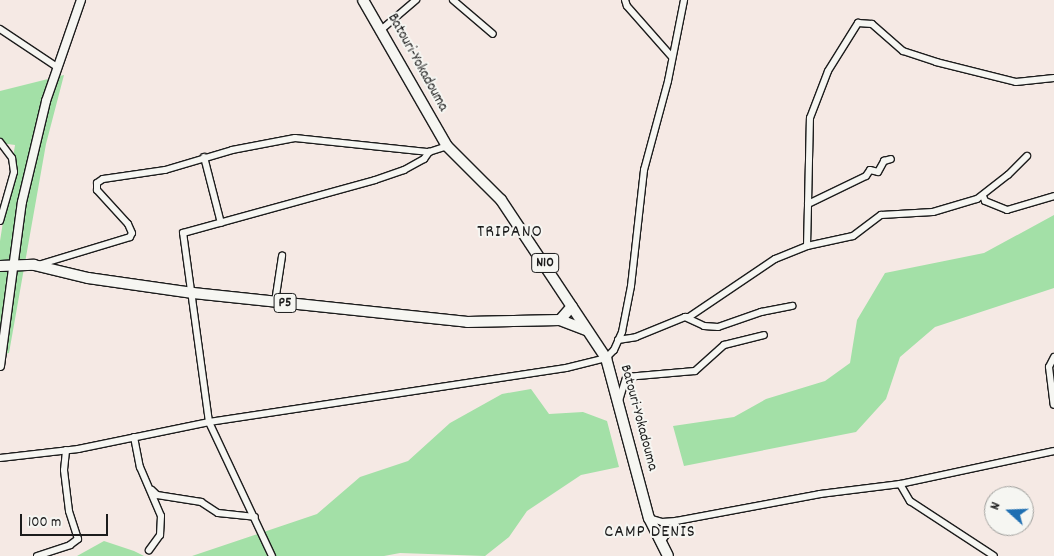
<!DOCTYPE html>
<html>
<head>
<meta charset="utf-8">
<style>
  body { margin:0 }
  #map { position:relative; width:1054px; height:556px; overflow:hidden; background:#f5e9e4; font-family:Dekko,sans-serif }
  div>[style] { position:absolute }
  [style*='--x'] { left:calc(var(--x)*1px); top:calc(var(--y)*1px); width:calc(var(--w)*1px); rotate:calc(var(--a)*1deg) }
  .green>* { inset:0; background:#a3e0a7 }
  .roads { filter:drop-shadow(1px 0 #1c1c1c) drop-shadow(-1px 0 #1c1c1c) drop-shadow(0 1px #1c1c1c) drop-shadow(0 -1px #1c1c1c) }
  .minor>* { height:6px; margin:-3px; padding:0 3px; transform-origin:3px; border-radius:3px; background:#f6f6f2 }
  .tertiary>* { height:8px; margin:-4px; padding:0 4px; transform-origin:4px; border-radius:4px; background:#f6f6f2 }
  .primary>* { height:10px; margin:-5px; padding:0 5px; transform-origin:5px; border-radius:5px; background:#f6f6f2 }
  .trunk>* { height:10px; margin:-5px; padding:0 5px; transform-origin:5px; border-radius:5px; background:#f6f6f2 }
  span { translate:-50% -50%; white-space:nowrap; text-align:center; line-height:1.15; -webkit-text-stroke:4px #f6f6f2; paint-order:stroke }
  .shield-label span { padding:1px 4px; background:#f6f6f2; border:1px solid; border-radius:4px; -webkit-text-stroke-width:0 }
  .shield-label { font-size:14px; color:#1c1c1c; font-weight:700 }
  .street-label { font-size:15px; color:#1c1c1c }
  .quarter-label { font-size:18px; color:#1c1c1c; letter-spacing:1px }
  .north { position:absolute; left:984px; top:486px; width:50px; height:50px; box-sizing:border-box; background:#f6f6f2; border:1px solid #9f9f9c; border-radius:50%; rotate:290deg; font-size:14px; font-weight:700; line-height:20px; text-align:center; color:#1c1c1c }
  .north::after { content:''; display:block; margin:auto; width:18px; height:22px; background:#1f6fb2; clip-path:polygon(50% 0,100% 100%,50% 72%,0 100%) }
  .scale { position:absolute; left:20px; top:514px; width:88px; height:22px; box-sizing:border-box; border:2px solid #1c1c1c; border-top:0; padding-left:6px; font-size:15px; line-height:18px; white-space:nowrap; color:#1c1c1c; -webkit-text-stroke:4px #f6f6f2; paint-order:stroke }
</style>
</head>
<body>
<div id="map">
  <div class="green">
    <i style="clip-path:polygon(64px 75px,46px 144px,9px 353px,0 355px,0 241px,15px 145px,0 143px,0 91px)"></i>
    <i style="clip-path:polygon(1054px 215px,1054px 288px,935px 327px,900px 357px,886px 399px,856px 432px,684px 466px,673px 426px,734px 417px,766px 399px,825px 381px,850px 363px,857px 320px,885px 273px,984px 253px)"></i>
    <i style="clip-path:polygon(531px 389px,549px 414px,583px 412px,607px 421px,619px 467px,581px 475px,527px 511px,509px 537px,485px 556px,400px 553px,384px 556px,192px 556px,317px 514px,360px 477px,408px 461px,450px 423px,502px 394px)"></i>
    <i style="clip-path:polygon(104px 541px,134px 551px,144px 556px,77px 556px)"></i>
  </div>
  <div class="roads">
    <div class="minor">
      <i style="--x:453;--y:0;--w:52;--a:40.4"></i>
      <i style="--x:625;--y:0;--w:6;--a:72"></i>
      <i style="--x:627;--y:6;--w:68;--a:48.6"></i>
      <i style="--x:0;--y:29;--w:69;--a:33.7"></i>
      <i style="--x:382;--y:29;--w:45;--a:-40.5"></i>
      <i style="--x:0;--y:142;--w:20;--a:53"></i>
      <i style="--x:12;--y:158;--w:14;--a:82"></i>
      <i style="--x:14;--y:172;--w:51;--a:105.9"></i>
      <i style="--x:204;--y:157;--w:68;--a:75.6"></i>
      <i style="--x:983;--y:196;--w:5;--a:68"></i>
      <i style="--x:985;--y:201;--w:24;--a:22"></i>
      <i style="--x:1007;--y:210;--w:49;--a:-16.6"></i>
      <i style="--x:808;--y:204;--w:86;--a:-88.7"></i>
      <i style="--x:810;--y:118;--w:50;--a:-69"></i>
      <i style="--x:828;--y:71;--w:57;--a:-58"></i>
      <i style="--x:858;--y:23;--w:14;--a:4"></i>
      <i style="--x:872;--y:24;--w:41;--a:41.1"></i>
      <i style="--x:903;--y:51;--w:35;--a:18"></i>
      <i style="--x:936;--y:62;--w:82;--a:14"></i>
      <i style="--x:1016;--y:82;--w:38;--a:-6"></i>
      <i style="--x:807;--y:246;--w:42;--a:-88.6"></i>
      <i style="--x:808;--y:204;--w:64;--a:-25.8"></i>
      <i style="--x:866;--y:176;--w:7;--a:-56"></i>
      <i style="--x:870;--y:170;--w:8;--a:14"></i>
      <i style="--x:878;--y:172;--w:13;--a:-61"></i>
      <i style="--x:884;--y:161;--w:7;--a:-16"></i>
      <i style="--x:38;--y:265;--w:96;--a:-16.9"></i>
      <i style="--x:130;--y:237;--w:4;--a:-63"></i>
      <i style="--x:132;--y:233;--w:10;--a:-114"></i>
      <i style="--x:128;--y:224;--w:46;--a:-132.4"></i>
      <i style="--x:97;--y:190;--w:7;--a:-90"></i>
      <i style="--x:97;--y:183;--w:7;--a:-34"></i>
      <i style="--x:103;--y:179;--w:63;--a:-8.3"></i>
      <i style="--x:165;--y:170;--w:70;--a:-16.6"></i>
      <i style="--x:232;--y:150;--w:64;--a:-10.8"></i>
      <i style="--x:295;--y:138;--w:135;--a:6"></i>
      <i style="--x:429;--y:152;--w:19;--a:-18"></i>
      <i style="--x:275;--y:302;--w:47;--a:-81.3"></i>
      <i style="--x:685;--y:317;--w:4;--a:0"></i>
      <i style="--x:689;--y:317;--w:104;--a:-34"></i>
      <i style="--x:775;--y:259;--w:35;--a:-22"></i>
      <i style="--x:807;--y:246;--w:47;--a:-12.3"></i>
      <i style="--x:853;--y:236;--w:35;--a:-37"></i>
      <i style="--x:881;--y:215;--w:52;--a:-3.3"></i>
      <i style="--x:933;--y:212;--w:46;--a:-16.5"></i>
      <i style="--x:977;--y:199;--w:39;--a:-38"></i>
      <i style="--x:1008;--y:175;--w:27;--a:-45"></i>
      <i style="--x:618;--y:340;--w:18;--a:-9"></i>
      <i style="--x:636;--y:337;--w:53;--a:-22.2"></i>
      <i style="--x:685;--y:317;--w:21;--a:25"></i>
      <i style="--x:704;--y:326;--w:14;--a:4"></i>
      <i style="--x:718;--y:327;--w:46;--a:-19.2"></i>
      <i style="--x:761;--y:312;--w:32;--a:-11"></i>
      <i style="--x:1054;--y:357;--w:11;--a:117"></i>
      <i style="--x:1049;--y:367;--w:38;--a:83"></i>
      <i style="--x:618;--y:404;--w:28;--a:-73"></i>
      <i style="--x:626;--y:377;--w:69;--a:-5"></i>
      <i style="--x:695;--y:371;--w:39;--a:-42"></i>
      <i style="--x:724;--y:345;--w:41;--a:-14"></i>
      <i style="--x:134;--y:437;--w:31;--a:79"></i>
      <i style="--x:140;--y:467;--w:53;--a:66.8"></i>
      <i style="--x:161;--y:516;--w:19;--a:93"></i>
      <i style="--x:160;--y:535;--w:19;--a:126"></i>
      <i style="--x:0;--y:458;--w:79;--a:-6.6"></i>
      <i style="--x:78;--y:449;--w:134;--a:-11.6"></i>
      <i style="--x:209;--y:422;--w:361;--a:-8.6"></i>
      <i style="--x:566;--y:368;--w:41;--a:-14"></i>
      <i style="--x:606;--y:358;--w:11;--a:-45"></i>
      <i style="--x:614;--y:350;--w:20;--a:-66"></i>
      <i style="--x:622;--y:332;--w:47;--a:-78.9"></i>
      <i style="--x:631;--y:286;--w:117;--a:-83.6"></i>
      <i style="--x:644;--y:170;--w:92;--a:-74.9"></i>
      <i style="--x:668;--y:81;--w:83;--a:-78.8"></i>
      <i style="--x:900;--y:484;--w:20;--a:60"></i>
      <i style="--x:910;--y:501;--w:100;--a:33.2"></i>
      <i style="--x:152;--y:490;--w:7;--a:45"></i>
      <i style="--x:157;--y:495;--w:45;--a:9"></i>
      <i style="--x:201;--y:502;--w:20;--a:33"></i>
      <i style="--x:218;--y:513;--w:37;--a:6"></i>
      <i style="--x:649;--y:518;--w:14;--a:17"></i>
      <i style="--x:662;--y:522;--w:14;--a:-4"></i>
      <i style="--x:676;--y:521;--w:147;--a:-10.6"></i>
      <i style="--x:820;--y:494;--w:81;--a:-7.1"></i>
      <i style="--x:900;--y:484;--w:157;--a:-12.1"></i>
      <i style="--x:661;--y:542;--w:26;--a:-54"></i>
      <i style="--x:37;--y:556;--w:35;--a:-18"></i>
      <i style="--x:70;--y:545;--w:10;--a:-37"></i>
      <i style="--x:78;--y:539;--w:29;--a:-108"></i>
      <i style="--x:69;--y:511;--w:41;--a:-97"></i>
      <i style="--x:64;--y:470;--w:20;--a:-84"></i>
      <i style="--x:272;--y:556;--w:148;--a:-115.2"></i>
      <i style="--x:209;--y:422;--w:191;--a:-97.8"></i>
      <i style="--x:183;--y:233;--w:199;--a:-15.4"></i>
      <i style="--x:375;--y:180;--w:31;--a:-19"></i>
      <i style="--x:404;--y:170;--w:23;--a:-29"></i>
      <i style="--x:424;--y:159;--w:9;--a:-54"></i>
    </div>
    <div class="tertiary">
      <i style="--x:0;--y:366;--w:165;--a:-82.4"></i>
      <i style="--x:22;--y:202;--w:104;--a:-76.6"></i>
      <i style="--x:46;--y:101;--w:107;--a:-70.9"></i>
    </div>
    <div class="primary">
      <i style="--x:0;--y:266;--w:34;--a:-2"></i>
      <i style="--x:34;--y:265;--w:56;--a:13.5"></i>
      <i style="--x:88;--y:278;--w:106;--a:8.1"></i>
      <i style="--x:193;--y:293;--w:276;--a:6"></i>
      <i style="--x:467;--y:322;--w:93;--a:-1.2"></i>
      <i style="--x:560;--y:320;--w:28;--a:21"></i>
      <i style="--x:560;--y:320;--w:18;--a:-49"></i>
    </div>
    <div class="trunk">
      <i style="--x:363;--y:0;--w:168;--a:60.1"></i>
      <i style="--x:447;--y:146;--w:76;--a:45"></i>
      <i style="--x:501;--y:200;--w:190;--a:56.4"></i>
      <i style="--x:606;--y:358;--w:166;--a:75"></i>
      <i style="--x:649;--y:518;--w:42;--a:63.4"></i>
    </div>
  </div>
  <div class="shield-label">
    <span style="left:545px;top:263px">N10</span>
    <span style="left:285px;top:303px">P5</span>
  </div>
  <div class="street-label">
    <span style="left:417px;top:63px;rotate:61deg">Batouri-Yokadouma</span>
    <span style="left:638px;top:418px;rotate:75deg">Batouri-Yokadouma</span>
  </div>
  <div class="quarter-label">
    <span style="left:510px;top:233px">TRIPANO</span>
    <span style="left:650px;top:533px">CAMP DENIS</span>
  </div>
  <div class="north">N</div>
  <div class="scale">100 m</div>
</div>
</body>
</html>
